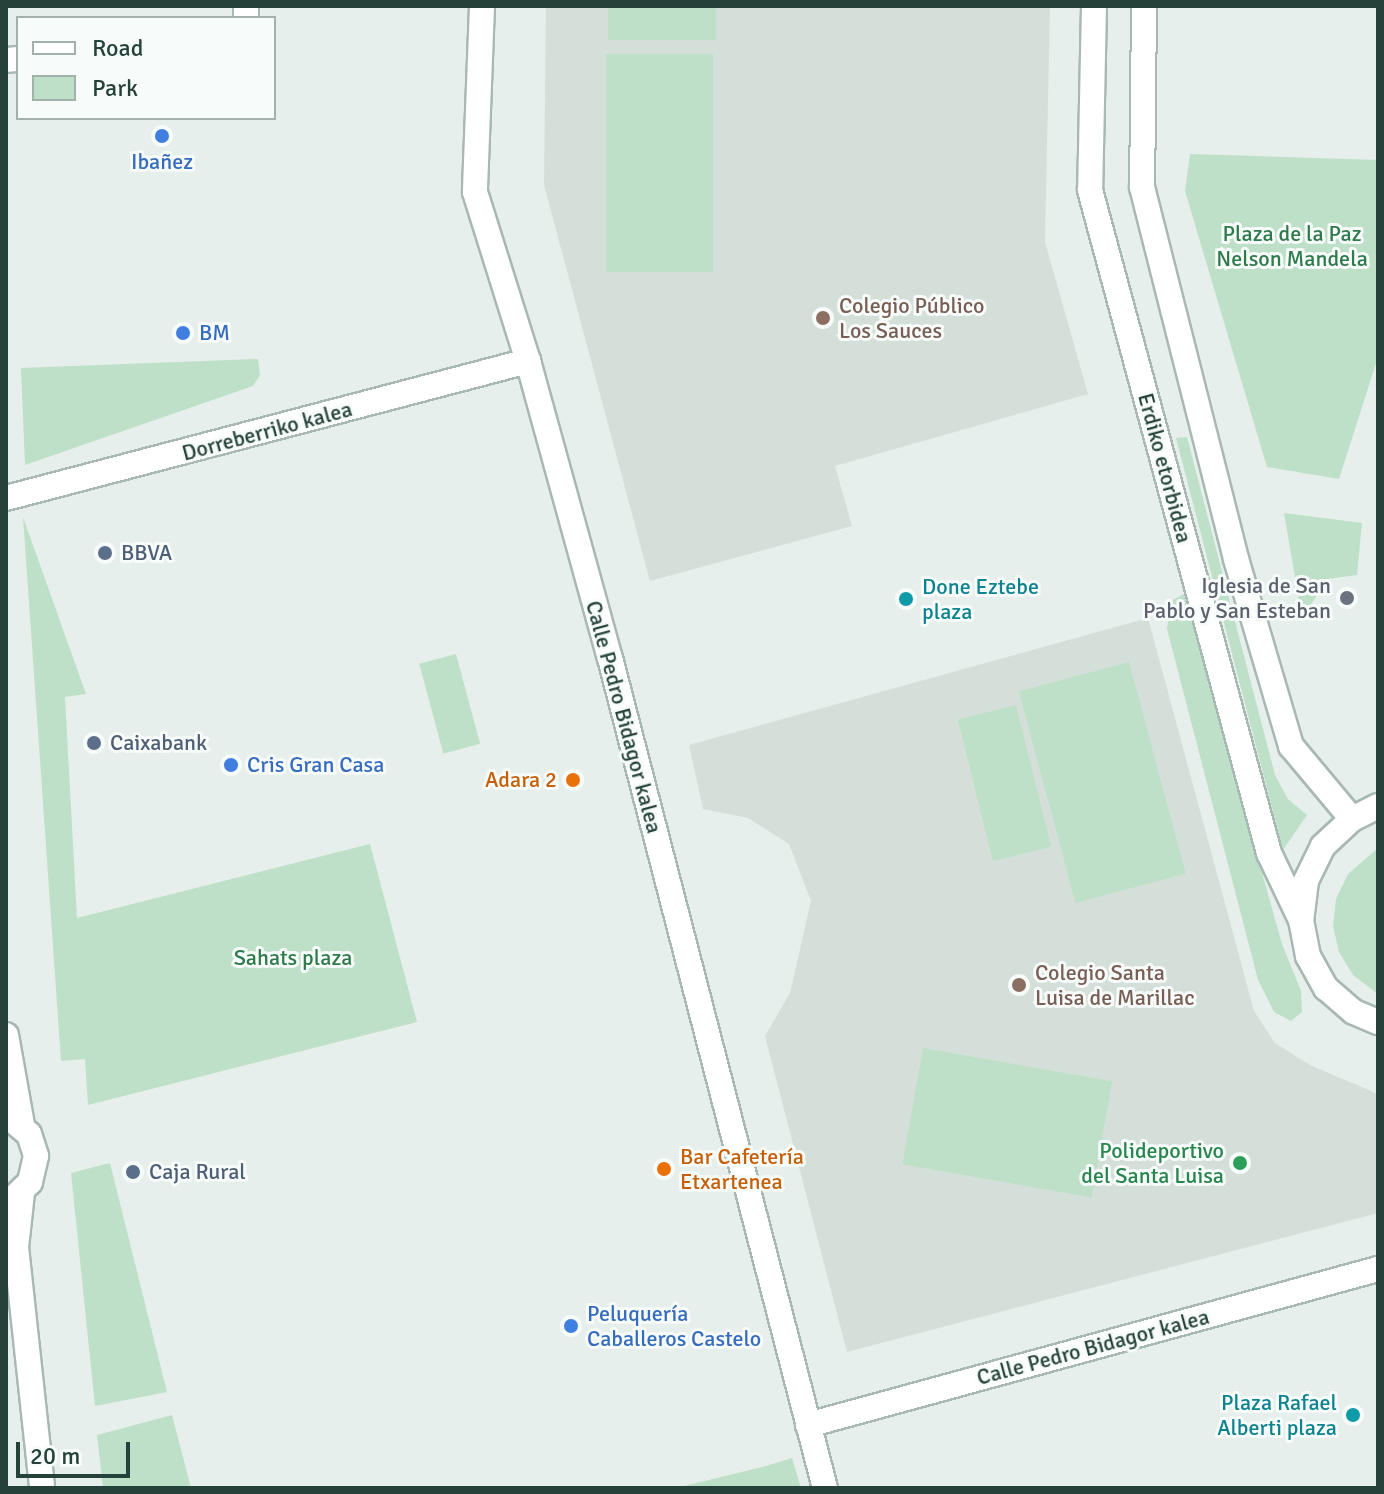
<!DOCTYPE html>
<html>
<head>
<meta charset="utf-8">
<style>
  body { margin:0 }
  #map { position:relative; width:1384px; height:1494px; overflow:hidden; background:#e6efeb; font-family:Signika,sans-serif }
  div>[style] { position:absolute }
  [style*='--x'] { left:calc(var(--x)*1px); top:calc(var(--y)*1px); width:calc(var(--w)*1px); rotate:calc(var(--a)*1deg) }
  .built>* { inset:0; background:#d4dfda }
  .green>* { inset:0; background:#bfe0c8; transform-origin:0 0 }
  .roads { filter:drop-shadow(2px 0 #a8b8b2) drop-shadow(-2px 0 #a8b8b2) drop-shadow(0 2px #a8b8b2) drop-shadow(0 -2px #a8b8b2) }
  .street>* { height:24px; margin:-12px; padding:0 12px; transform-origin:12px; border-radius:12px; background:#fff }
  .secondary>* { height:24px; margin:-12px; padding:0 12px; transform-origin:12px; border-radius:12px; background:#fff }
  .dots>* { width:22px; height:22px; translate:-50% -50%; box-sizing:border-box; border:4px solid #f7fbf9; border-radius:50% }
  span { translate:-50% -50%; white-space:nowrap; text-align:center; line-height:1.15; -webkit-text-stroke:6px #f7fbf9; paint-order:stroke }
  .shop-label { font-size:22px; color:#366cbe }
  .left { translate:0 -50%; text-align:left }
  .park-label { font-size:22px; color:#2d7a4b }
  .education-label { font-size:22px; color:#785e54 }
  .street-label { font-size:22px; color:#24423a }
  .service-label { font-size:22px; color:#4e5e75 }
  .worship-label { font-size:22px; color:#5b616d }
  .right { translate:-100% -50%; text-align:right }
  .culture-label { font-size:22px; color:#0d838f }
  .food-label { font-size:22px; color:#c56008 }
  .leisure-label { font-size:22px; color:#27864d }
  .frame { position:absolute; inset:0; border:8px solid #24423a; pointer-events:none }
  .legend { position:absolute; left:16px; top:16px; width:260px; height:104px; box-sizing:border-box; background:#f7fbf9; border:2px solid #a3b1ad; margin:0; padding:10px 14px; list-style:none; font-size:24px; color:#24423a }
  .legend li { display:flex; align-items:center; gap:16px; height:40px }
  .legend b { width:40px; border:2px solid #a3b1ad }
  .scale { position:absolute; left:16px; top:1442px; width:114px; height:36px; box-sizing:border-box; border:4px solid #24423a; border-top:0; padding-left:10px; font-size:24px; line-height:28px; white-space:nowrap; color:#24423a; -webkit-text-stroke:6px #f7fbf9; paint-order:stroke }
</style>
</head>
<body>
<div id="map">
  <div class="built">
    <i style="clip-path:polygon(546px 6px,1050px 6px,1045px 242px,1088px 394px,835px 466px,852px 526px,650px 581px,544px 185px)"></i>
    <i style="clip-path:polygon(1148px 618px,1254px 1011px,1275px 1043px,1310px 1065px,1378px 1094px,1378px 1213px,847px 1352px,765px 1036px,790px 993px,811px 901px,789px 844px,748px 818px,703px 809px,689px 745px)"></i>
  </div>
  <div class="green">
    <i style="left:608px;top:6px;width:108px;height:34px"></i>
    <i style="left:606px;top:54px;width:107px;height:218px"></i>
    <i style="clip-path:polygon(1190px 154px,1378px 160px,1378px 357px,1339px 479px,1267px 467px,1185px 191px)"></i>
    <i style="clip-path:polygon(258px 359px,260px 375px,253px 386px,25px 465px,21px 368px)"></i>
    <i style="clip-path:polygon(1187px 437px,1275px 775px,1288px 799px,1307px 815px,1283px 850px,1176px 438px)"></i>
    <i style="clip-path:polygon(1284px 513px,1362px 523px,1357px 575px,1328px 579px,1302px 618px)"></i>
    <i style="clip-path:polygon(23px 517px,86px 694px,65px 697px,77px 918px,370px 844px,417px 1022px,88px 1105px,85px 1059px,61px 1061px)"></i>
    <i style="clip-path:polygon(1184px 594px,1282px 944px,1301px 991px,1302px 1012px,1291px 1021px,1274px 1012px,1258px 980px,1167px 629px,1171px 601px)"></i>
    <i style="left:456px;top:654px;width:93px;height:38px;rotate:75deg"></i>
    <i style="left:1129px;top:662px;width:219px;height:114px;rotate:75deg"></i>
    <i style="left:1016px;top:705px;width:146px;height:60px;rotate:76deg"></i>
    <i style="clip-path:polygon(1378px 848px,1378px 994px,1353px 975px,1339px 952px,1333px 926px,1336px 899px,1348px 874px)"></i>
    <i style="left:923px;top:1048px;width:192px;height:118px;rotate:10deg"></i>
    <i style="clip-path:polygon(110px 1163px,167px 1392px,95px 1406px,71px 1173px)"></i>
    <i style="clip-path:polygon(172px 1415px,191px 1488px,103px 1488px,97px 1435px)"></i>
    <i style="clip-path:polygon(792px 1458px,801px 1488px,680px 1487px,766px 1466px)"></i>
  </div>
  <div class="roads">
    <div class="street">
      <i style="--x:246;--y:6;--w:12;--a:90"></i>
      <i style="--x:482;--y:6;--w:186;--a:92.2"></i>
      <i style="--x:475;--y:192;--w:177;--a:72.6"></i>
      <i style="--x:528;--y:361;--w:308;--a:74.6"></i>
      <i style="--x:610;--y:658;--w:857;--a:75.48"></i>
      <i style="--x:1094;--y:6;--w:184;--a:91.2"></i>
      <i style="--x:1090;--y:190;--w:687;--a:74.89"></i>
      <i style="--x:1269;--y:853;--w:74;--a:64.5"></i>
      <i style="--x:1144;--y:6;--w:181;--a:90.6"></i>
      <i style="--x:1142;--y:187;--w:384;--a:75.8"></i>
      <i style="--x:1236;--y:559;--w:195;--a:73.6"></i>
      <i style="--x:1291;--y:746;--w:95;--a:50.1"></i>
      <i style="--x:6;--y:60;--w:12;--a:-5"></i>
      <i style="--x:6;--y:498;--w:540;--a:-14.71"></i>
      <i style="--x:808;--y:1425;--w:591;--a:-15.31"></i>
    </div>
    <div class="secondary">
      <i style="--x:1378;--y:806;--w:29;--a:153"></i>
      <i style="--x:1352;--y:819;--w:40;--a:137"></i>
      <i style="--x:1323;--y:846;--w:39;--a:116"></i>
      <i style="--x:1306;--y:881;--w:39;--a:97"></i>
      <i style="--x:1301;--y:920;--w:37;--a:79"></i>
      <i style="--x:1308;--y:956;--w:37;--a:61"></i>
      <i style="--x:1326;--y:988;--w:37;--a:41"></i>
      <i style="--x:1354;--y:1012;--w:26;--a:23"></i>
      <i style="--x:6;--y:1035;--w:91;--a:79.9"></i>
      <i style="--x:6;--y:1115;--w:30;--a:40"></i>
      <i style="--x:29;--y:1134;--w:23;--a:72"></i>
      <i style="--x:36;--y:1156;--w:27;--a:103"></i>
      <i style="--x:30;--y:1182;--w:29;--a:136"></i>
      <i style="--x:22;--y:1193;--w:54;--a:96.3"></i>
      <i style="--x:16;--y:1247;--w:242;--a:83.8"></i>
    </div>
  </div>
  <div class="dots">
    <i style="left:162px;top:136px;background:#3f7fe0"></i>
    <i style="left:823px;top:318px;background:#8d6e63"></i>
    <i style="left:183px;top:333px;background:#3f7fe0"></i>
    <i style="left:105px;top:553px;background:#5c6f8a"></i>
    <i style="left:1347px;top:598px;background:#6b7280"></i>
    <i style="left:906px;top:599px;background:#0f9aa8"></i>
    <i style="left:94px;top:743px;background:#5c6f8a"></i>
    <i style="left:231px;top:765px;background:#3f7fe0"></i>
    <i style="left:573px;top:780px;background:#e8710a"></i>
    <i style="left:1019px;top:985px;background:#8d6e63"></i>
    <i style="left:1240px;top:1163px;background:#2e9e5b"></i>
    <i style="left:664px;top:1169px;background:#e8710a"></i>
    <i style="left:133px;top:1172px;background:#5c6f8a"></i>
    <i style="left:571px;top:1326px;background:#3f7fe0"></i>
    <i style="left:1353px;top:1415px;background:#0f9aa8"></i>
  </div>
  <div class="shop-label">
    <span style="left:162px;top:162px">Ibañez</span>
    <span class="left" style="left:199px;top:333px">BM</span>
    <span class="left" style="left:247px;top:765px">Cris Gran Casa</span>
    <span class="left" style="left:587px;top:1326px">Peluquería<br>Caballeros Castelo</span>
  </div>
  <div class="park-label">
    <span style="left:1292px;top:246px">Plaza de la Paz<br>Nelson Mandela</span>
    <span style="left:293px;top:958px">Sahats plaza</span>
  </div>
  <div class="education-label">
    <span class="left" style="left:839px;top:318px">Colegio Público<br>Los Sauces</span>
    <span class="left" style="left:1035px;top:985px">Colegio Santa<br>Luisa de Marillac</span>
  </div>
  <div class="street-label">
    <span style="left:267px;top:431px;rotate:-15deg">Dorreberriko kalea</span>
    <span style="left:1165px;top:468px;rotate:75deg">Erdiko etorbidea</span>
    <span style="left:624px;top:717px;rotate:75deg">Calle Pedro Bidagor kalea</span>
    <span style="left:1093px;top:1347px;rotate:-15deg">Calle Pedro Bidagor kalea</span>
  </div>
  <div class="service-label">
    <span class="left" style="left:121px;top:553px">BBVA</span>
    <span class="left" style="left:110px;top:743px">Caixabank</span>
    <span class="left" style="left:149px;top:1172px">Caja Rural</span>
  </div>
  <div class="worship-label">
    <span class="right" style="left:1331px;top:598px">Iglesia de San<br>Pablo y San Esteban</span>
  </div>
  <div class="culture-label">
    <span class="left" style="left:922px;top:599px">Done Eztebe<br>plaza</span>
    <span class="right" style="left:1337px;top:1415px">Plaza Rafael<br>Alberti plaza</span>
  </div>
  <div class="food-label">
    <span class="right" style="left:557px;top:780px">Adara 2</span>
    <span class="left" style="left:680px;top:1169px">Bar Cafetería<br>Etxartenea</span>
  </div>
  <div class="leisure-label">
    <span class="right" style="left:1224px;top:1163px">Polideportivo<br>del Santa Luisa</span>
  </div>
  <div class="frame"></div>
  <ul class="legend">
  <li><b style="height:10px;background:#fff"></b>Road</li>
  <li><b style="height:22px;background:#bfe0c8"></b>Park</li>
  </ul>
  <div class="scale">20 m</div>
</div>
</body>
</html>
